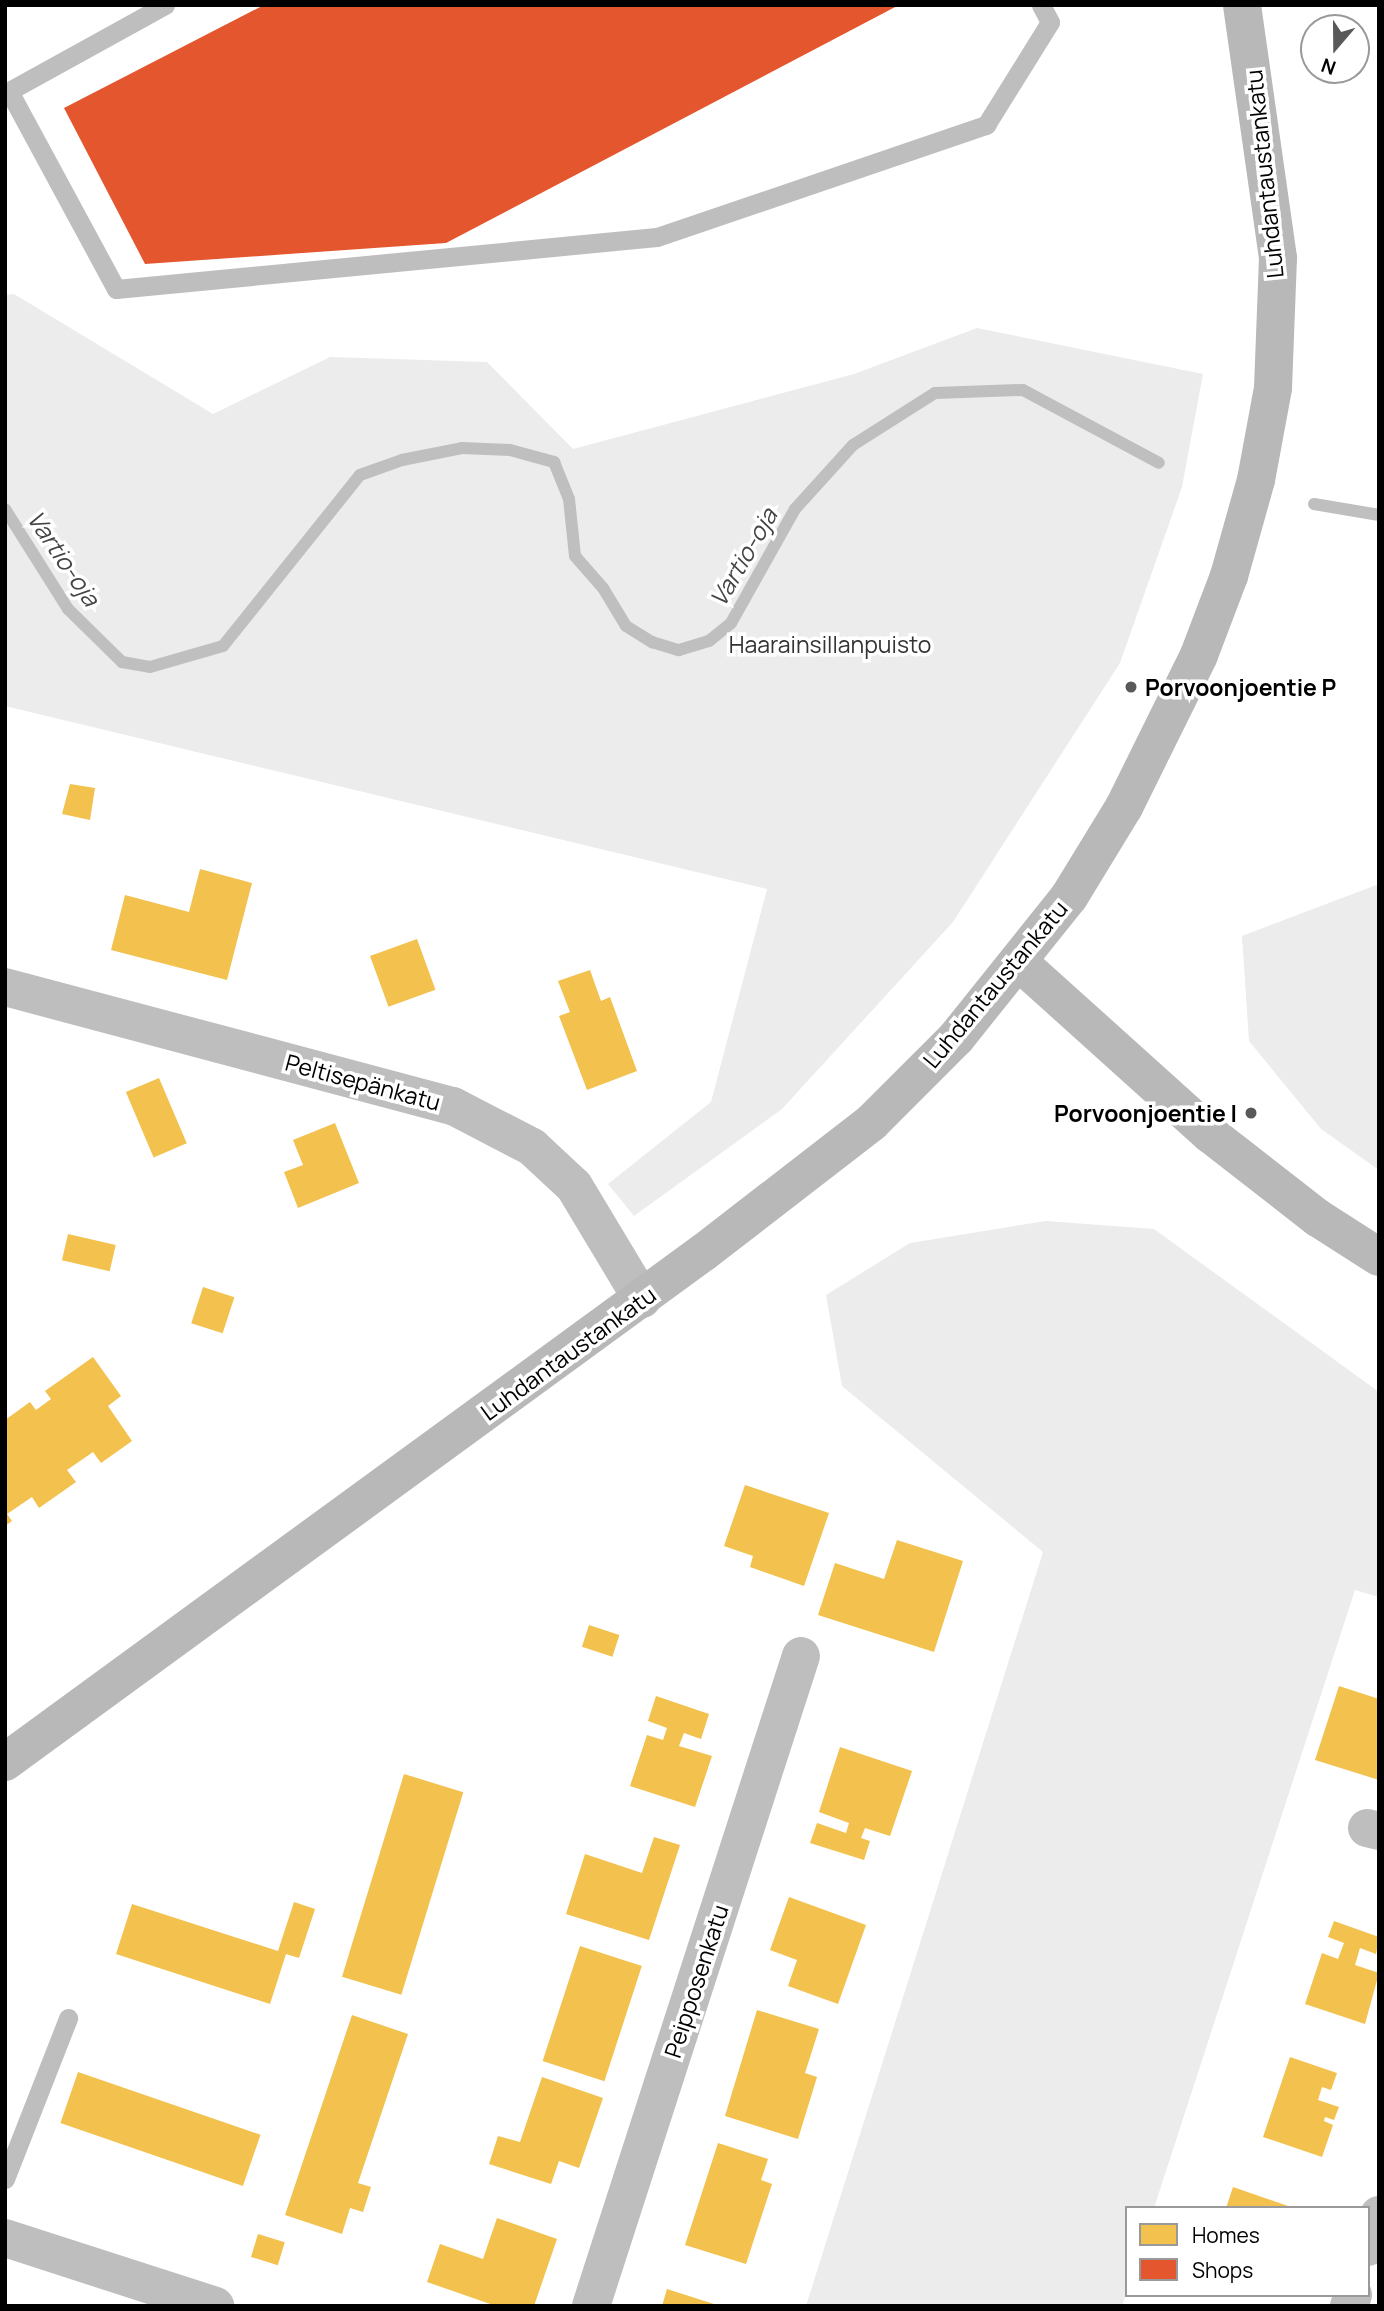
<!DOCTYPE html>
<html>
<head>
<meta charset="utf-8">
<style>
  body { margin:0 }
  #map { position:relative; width:1384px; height:2311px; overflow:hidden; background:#fff; font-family:Manrope,sans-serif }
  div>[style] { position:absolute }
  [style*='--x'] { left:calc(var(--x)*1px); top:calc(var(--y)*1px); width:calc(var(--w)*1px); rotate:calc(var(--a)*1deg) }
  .green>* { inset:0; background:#ececec }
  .homes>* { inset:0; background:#f2c14e; transform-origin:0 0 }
  .shops>* { inset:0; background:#e4572e }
  .stream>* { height:12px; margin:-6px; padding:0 6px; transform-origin:6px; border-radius:6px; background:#bfbfbf }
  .lane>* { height:19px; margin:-9.5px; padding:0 9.5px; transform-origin:9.5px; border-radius:9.5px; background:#bebebe }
  .street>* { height:38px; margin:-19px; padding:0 19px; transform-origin:19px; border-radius:19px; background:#bebebe }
  .secondary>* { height:38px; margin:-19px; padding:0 19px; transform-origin:19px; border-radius:19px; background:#b8b8b8 }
  .dots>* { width:19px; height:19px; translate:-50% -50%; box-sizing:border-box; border:4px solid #fff; border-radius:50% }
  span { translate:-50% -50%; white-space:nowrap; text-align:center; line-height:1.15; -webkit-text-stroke:7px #fff; paint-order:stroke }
  .street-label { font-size:23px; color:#000 }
  .park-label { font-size:23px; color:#333 }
  .poi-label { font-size:23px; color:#000; font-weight:700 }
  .left { translate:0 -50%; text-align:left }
  .right { translate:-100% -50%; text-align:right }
  .water-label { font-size:24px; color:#444; font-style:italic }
  .frame { position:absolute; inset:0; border:7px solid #000; pointer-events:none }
  .legend { position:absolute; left:1125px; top:2206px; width:245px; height:91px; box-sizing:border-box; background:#fff; border:2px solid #999; margin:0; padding:9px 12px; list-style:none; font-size:21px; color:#000 }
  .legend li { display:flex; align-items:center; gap:14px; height:35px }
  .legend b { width:35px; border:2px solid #999 }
  .north { position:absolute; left:1300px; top:14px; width:70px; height:70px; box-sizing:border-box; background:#fff; border:2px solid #999; border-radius:50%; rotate:200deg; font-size:19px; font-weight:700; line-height:28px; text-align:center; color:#000 }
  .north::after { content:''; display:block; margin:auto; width:24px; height:32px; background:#595959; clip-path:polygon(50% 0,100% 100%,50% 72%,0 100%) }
</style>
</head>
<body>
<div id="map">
  <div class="green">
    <i style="clip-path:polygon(14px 294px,213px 414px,330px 357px,487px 362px,573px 449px,854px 374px,977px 328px,1203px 374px,1182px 487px,1120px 663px,953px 922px,782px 1109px,634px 1216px,608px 1184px,711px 1102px,767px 889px,5px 706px,5px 295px)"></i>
    <i style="clip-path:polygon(1379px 884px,1379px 1170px,1321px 1129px,1249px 1041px,1242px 936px)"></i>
    <i style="clip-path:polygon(1046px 1221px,1154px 1229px,1379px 1392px,1379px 1597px,1355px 1590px,1154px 2208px,1127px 2208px,1127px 2291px,1122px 2306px,806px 2306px,1043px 1552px,842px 1386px,826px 1295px,910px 1243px)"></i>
  </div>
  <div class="homes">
    <i style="clip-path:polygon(70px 784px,95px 788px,90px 820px,62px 814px)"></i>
    <i style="clip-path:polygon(200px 869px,252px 883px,227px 980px,111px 950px,125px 895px,189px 912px)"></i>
    <i style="left:417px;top:939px;width:54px;height:50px;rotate:70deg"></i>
    <i style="clip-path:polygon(590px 970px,601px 1001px,610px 997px,637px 1071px,587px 1090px,559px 1016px,570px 1012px,558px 981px)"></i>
    <i style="left:159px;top:1078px;width:71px;height:36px;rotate:67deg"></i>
    <i style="clip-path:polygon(335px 1123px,359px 1183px,298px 1208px,284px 1172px,303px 1165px,293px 1140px)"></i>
    <i style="left:68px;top:1234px;width:49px;height:27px;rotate:13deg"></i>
    <i style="left:203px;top:1287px;width:33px;height:38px;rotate:18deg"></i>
    <i style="clip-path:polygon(93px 1357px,121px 1396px,108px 1406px,132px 1441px,101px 1463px,93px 1452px,67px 1470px,76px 1482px,39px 1508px,32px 1497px,7px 1514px,12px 1521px,5px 1526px,5px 1420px,30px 1402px,36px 1410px,51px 1399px,45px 1391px)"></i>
    <i style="clip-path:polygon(745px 1485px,829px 1513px,804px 1586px,750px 1567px,753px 1556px,724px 1546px)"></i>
    <i style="clip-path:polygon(897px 1540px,963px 1561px,934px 1652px,818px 1615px,835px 1563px,884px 1579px)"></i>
    <i style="left:589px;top:1625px;width:32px;height:23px;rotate:18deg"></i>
    <i style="clip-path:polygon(1339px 1686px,1379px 1699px,1379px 1780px,1315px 1760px)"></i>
    <i style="clip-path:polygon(656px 1696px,709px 1714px,701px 1739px,684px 1733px,679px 1746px,712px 1756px,695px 1807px,630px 1786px,647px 1735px,663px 1740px,667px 1728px,648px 1721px)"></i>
    <i style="clip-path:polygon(840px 1747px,912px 1771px,890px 1836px,865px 1828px,861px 1838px,870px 1841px,864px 1860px,810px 1843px,817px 1823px,846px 1833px,849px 1823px,819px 1812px)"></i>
    <i style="left:404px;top:1774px;width:62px;height:212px;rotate:17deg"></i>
    <i style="clip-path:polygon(654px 1837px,680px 1845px,649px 1940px,566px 1914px,585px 1854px,642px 1873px)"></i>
    <i style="clip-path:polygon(789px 1897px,866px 1925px,838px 2004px,788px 1986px,797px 1960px,770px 1950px)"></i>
    <i style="clip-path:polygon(294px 1902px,315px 1909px,299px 1958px,286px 1954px,270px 2004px,116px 1954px,132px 1904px,278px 1951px)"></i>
    <i style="clip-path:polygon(1334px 1921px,1379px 1937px,1376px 1954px,1360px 1948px,1355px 1965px,1379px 1973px,1365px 2024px,1305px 2004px,1322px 1953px,1338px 1959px,1344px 1943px,1328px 1937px)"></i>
    <i style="left:580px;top:1946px;width:65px;height:121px;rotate:18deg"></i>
    <i style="clip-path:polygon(757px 2010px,819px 2029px,805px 2073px,817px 2077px,798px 2139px,725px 2116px)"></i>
    <i style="clip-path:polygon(352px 2015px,408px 2034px,358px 2183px,371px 2187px,363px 2212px,350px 2208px,342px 2234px,285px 2215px)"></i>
    <i style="clip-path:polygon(1290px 2057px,1337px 2073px,1331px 2090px,1322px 2087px,1318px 2100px,1339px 2107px,1334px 2120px,1325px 2117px,1324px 2121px,1333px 2125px,1322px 2157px,1263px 2137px)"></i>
    <i style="left:78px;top:2072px;width:193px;height:54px;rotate:19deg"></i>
    <i style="clip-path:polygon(542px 2077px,603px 2098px,579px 2168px,559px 2161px,551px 2184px,489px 2164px,498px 2136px,520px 2142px)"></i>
    <i style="clip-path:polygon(718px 2143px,768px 2159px,761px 2180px,772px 2184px,746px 2264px,685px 2245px)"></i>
    <i style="clip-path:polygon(1233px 2187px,1291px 2207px,1291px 2208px,1226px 2208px)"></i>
    <i style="clip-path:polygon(497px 2218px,557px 2239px,534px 2306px,496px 2306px,427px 2282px,440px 2244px,483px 2259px)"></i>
    <i style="left:258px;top:2234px;width:28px;height:24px;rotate:17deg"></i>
    <i style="clip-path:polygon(667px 2289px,717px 2305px,717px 2306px,662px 2306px)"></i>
  </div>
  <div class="shops">
    <i style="clip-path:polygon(264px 5px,899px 5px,446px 243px,145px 264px,64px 108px)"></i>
  </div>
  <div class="stream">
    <i style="--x:1314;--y:504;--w:66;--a:9.6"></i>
    <i style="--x:5;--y:509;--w:118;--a:57.8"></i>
    <i style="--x:68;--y:609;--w:76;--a:44.5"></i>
    <i style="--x:122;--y:662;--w:28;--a:10"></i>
    <i style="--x:150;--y:667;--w:76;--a:-16"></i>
    <i style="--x:223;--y:646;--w:219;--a:-51.3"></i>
    <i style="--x:360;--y:475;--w:45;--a:-19.7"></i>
    <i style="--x:402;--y:460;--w:61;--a:-11.3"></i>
    <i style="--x:462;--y:448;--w:48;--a:2.4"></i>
    <i style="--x:510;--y:450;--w:46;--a:15.3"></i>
    <i style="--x:554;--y:462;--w:40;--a:68"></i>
    <i style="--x:569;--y:499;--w:57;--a:84"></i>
    <i style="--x:575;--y:556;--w:43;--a:48.8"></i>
    <i style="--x:603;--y:588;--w:44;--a:58.8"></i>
    <i style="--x:626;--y:626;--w:31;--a:32"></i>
    <i style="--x:652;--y:642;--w:28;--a:17"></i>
    <i style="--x:679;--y:650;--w:31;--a:-17"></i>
    <i style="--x:709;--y:641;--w:28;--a:-39"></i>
    <i style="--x:731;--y:623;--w:131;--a:-60.7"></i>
    <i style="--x:795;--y:509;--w:86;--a:-47.8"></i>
    <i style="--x:853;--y:445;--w:97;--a:-32.4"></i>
    <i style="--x:935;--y:393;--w:88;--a:-2"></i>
    <i style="--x:1023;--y:390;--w:154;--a:28.2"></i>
  </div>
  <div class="lane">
    <i style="--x:165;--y:5;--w:178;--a:151.1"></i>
    <i style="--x:9;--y:91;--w:225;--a:61.6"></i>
    <i style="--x:116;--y:289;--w:543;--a:-5.49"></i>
    <i style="--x:657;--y:237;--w:348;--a:-18.8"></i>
    <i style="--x:986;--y:125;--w:121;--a:-58.1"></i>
    <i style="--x:1050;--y:22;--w:19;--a:-118"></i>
    <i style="--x:5;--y:2179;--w:173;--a:-68.6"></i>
  </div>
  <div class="street">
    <i style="--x:5;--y:987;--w:464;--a:14.9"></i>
    <i style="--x:453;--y:1106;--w:89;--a:27.4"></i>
    <i style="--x:532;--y:1147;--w:57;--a:42.9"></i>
    <i style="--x:574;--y:1186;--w:132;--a:59"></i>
    <i style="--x:1367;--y:1828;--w:12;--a:14"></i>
    <i style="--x:5;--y:2238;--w:221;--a:17.9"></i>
    <i style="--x:1368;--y:2247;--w:34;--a:-71"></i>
    <i style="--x:591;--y:2306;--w:683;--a:-72.1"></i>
    <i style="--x:1349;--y:2306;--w:12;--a:-70"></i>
  </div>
  <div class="secondary">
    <i style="--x:1020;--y:963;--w:256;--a:42"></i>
    <i style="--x:1210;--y:1134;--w:137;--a:37.9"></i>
    <i style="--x:1318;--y:1218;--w:72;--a:32.6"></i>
    <i style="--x:5;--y:1762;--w:865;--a:-36.12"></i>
    <i style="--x:704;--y:1252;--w:212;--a:-37.7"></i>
    <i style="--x:872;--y:1122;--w:119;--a:-45"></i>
    <i style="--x:956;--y:1038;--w:181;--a:-51.3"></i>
    <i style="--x:1069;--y:897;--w:105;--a:-58.6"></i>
    <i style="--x:1124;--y:807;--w:169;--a:-63.7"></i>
    <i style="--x:1199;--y:655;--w:85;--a:-69.2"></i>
    <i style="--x:1229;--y:576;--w:100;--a:-74.3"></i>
    <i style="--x:1256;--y:480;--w:94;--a:-79.5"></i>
    <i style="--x:1273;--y:388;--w:130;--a:-87.8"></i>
    <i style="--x:1278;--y:258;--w:256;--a:-98.1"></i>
  </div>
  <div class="dots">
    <i style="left:1131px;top:687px;background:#595959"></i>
    <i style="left:1251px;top:1113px;background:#595959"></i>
  </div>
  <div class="street-label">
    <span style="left:1264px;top:174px;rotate:-96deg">Luhdantaustankatu</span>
    <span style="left:995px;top:984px;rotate:-50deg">Luhdantaustankatu</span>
    <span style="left:363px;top:1082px;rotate:15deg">Peltisepänkatu</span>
    <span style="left:568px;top:1353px;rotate:-36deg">Luhdantaustankatu</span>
    <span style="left:696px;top:1981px;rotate:-72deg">Peipposenkatu</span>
  </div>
  <div class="park-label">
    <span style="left:830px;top:644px">Haarainsillanpuisto</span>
  </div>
  <div class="poi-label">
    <span class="left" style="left:1145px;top:687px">Porvoonjoentie P</span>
    <span class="right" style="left:1237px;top:1113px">Porvoonjoentie I</span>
  </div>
  <div class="water-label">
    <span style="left:743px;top:557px;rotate:-60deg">Vartio-oja</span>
    <span style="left:64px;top:558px;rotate:56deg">Vartio-oja</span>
  </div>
  <div class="frame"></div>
  <ul class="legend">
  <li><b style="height:19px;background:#f2c14e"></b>Homes</li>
  <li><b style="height:19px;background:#e4572e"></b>Shops</li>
  </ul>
  <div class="north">N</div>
</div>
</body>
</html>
